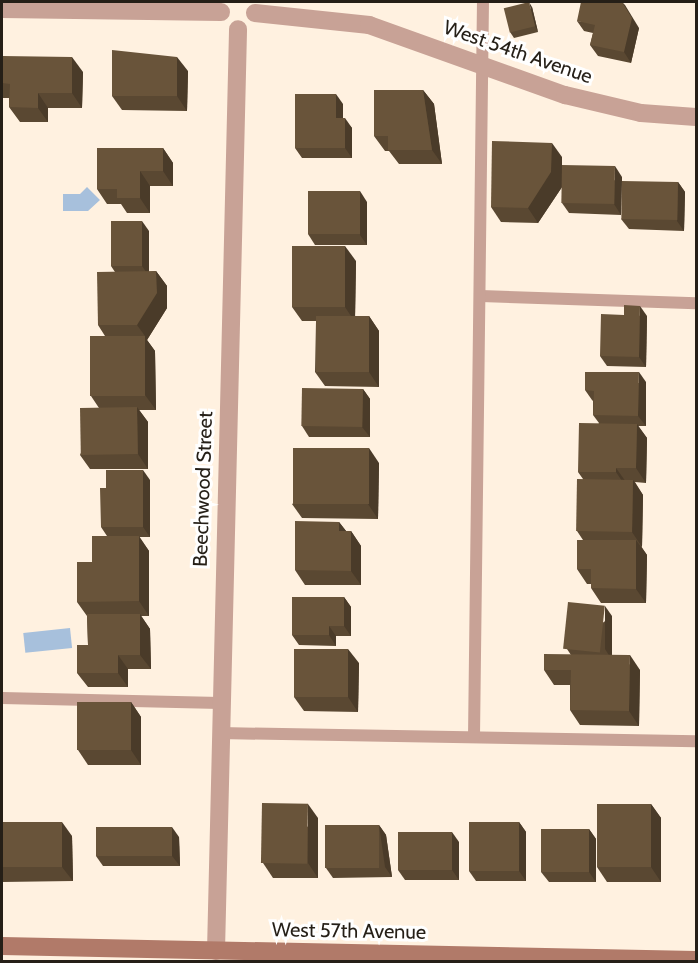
<!DOCTYPE html>
<html>
<head>
<meta charset="utf-8">
<style>
  body { margin:0 }
  #map { position:relative; width:698px; height:963px; overflow:hidden; background:#fff1e0; font-family:Cabin,sans-serif }
  div>[style] { position:absolute }
  [style*='--x'] { left:calc(var(--x)*1px); top:calc(var(--y)*1px); width:calc(var(--w)*1px); rotate:calc(var(--a)*1deg) }
  .water>* { inset:0; background:#a7c0dc; transform-origin:0 0 }
  .lane>* { height:12px; margin:-6px; padding:0 6px; transform-origin:6px; border-radius:6px; background:#c8a296 }
  .street>* { height:18px; margin:-9px; padding:0 9px; transform-origin:9px; border-radius:9px; background:#c8a296 }
  .secondary>* { height:18px; margin:-9px; padding:0 9px; transform-origin:9px; border-radius:9px; background:#b17a69 }
  .wall>* { inset:0; background:#5a4832 }
  .shaded-wall>* { inset:0; background:#4a3b29 }
  .building>* { inset:0; background:#69543a; transform-origin:0 0 }
  span { translate:-50% -50%; white-space:nowrap; text-align:center; line-height:1.15; -webkit-text-stroke:6px #fff; paint-order:stroke }
  .street-label { font-size:20px; color:#251f17 }
  .frame { position:absolute; inset:0; border:3px solid #251f17; pointer-events:none }
</style>
</head>
<body>
<div id="map">
  <div class="water">
    <i style="clip-path:polygon(87px 187px,100px 200px,88px 211px,63px 211px,63px 194px,80px 194px)"></i>
    <i style="left:70px;top:628px;width:20px;height:47px;rotate:84deg"></i>
  </div>
  <div class="lane">
    <i style="--x:481;--y:296;--w:215;--a:1.9"></i>
    <i style="--x:2;--y:698;--w:218;--a:1.3"></i>
    <i style="--x:220;--y:733;--w:476;--a:1"></i>
    <i style="--x:474;--y:737;--w:735;--a:-89.3"></i>
  </div>
  <div class="street">
    <i style="--x:2;--y:9;--w:219;--a:0.8"></i>
    <i style="--x:255;--y:13;--w:115;--a:6"></i>
    <i style="--x:369;--y:25;--w:208;--a:19.7"></i>
    <i style="--x:565;--y:95;--w:78;--a:13.3"></i>
    <i style="--x:641;--y:113;--w:55;--a:4.2"></i>
    <i style="--x:216;--y:951;--w:922;--a:-88.63"></i>
  </div>
  <div class="secondary">
    <i style="--x:2;--y:946;--w:694;--a:1.16"></i>
  </div>
  <div class="wall">
    <i style="clip-path:polygon(532px 7px,538px 32px,514px 38px,510px 32px)"></i>
    <i style="clip-path:polygon(577px 21px,639px 28px,631px 63px,598px 56px,590px 45px,593px 33px,584px 31px)"></i>
    <i style="clip-path:polygon(2px 56px,83px 72px,82px 108px,48px 108px,48px 122px,20px 122px,9px 107px,9px 98px,3px 98px,2px 96px)"></i>
    <i style="clip-path:polygon(188px 71px,187px 111px,122px 110px,112px 96px)"></i>
    <i style="clip-path:polygon(423px 90px,434px 104px,442px 164px,399px 164px,389px 151px,385px 151px,374px 136px)"></i>
    <i style="clip-path:polygon(343px 104px,343px 118px,352px 128px,352px 158px,302px 158px,295px 148px)"></i>
    <i style="clip-path:polygon(163px 148px,173px 163px,173px 186px,150px 186px,150px 213px,127px 213px,121px 204px,107px 204px,97px 189px)"></i>
    <i style="clip-path:polygon(562px 157px,562px 187px,538px 223px,501px 222px,491px 207px)"></i>
    <i style="clip-path:polygon(622px 177px,621px 215px,569px 213px,562px 203px)"></i>
    <i style="clip-path:polygon(678px 182px,685px 192px,684px 231px,629px 229px,621px 219px)"></i>
    <i style="clip-path:polygon(367px 202px,367px 245px,315px 245px,308px 234px)"></i>
    <i style="clip-path:polygon(149px 231px,149px 272px,156px 271px,167px 286px,167px 308px,147px 340px,155px 351px,156px 410px,139px 410px,148px 422px,148px 469px,90px 469px,80px 455px,99px 408px,91px 396px,105px 336px,98px 325px,115px 272px,111px 266px)"></i>
    <i style="clip-path:polygon(356px 261px,355px 316px,369px 316px,379px 331px,379px 387px,325px 386px,315px 372px,316px 321px,302px 321px,292px 307px)"></i>
    <i style="clip-path:polygon(624px 315px,647px 316px,646px 367px,607px 366px,600px 356px)"></i>
    <i style="clip-path:polygon(646px 382px,646px 426px,638px 426px,647px 438px,646px 483px,635px 482px,643px 495px,642px 547px,641px 546px,647px 555px,646px 603px,601px 603px,591px 588px,591px 584px,587px 584px,577px 569px,583px 540px,577px 531px,583px 479px,578px 472px,599px 423px,593px 415px,593px 401px,592px 400px,585px 390px)"></i>
    <i style="clip-path:polygon(363px 389px,370px 399px,370px 437px,309px 437px,302px 426px)"></i>
    <i style="clip-path:polygon(379px 463px,378px 519px,302px 518px,292px 504px)"></i>
    <i style="clip-path:polygon(150px 480px,150px 537px,139px 537px,149px 551px,149px 616px,141px 616px,150px 629px,151px 669px,128px 669px,128px 687px,88px 687px,77px 673px,88px 645px,87px 616px,77px 602px,92px 562px,107px 536px,101px 527px,106px 488px)"></i>
    <i style="clip-path:polygon(339px 522px,346px 531px,351px 531px,361px 546px,361px 585px,305px 585px,295px 570px)"></i>
    <i style="clip-path:polygon(344px 597px,351px 607px,351px 636px,336px 636px,336px 646px,299px 645px,292px 635px)"></i>
    <i style="clip-path:polygon(612px 616px,612px 655px,640px 670px,639px 726px,580px 725px,570px 710px,570px 685px,554px 685px,544px 670px,571px 655px,567px 649px)"></i>
    <i style="clip-path:polygon(359px 663px,358px 712px,304px 711px,294px 697px)"></i>
    <i style="clip-path:polygon(131px 702px,141px 717px,141px 765px,88px 765px,78px 750px)"></i>
    <i style="clip-path:polygon(651px 804px,661px 818px,661px 882px,607px 882px,597px 867px)"></i>
    <i style="clip-path:polygon(318px 818px,318px 878px,273px 878px,263px 863px)"></i>
    <i style="clip-path:polygon(2px 822px,72px 836px,73px 881px,2px 882px)"></i>
    <i style="clip-path:polygon(519px 822px,526px 832px,526px 881px,476px 881px,469px 871px)"></i>
    <i style="clip-path:polygon(379px 825px,386px 835px,392px 877px,333px 878px,326px 868px)"></i>
    <i style="clip-path:polygon(589px 829px,596px 839px,596px 882px,549px 882px,541px 872px)"></i>
    <i style="clip-path:polygon(179px 837px,180px 866px,103px 866px,96px 856px)"></i>
    <i style="clip-path:polygon(459px 842px,459px 880px,405px 880px,398px 870px)"></i>
  </div>
  <div class="shaded-wall">
    <i style="clip-path:polygon(529px 2px,532px 7px,538px 32px,535px 26px)"></i>
    <i style="clip-path:polygon(622px 2px,625px 5px,639px 28px,631px 63px,624px 52px)"></i>
    <i style="clip-path:polygon(72px 57px,83px 72px,82px 108px,72px 93px)"></i>
    <i style="clip-path:polygon(177px 57px,188px 71px,187px 111px,177px 96px)"></i>
    <i style="clip-path:polygon(423px 90px,434px 104px,442px 164px,432px 150px)"></i>
    <i style="clip-path:polygon(38px 93px,48px 108px,48px 122px,38px 108px)"></i>
    <i style="clip-path:polygon(336px 94px,343px 104px,343px 128px,336px 118px)"></i>
    <i style="clip-path:polygon(345px 118px,352px 128px,352px 158px,345px 148px)"></i>
    <i style="clip-path:polygon(552px 143px,562px 157px,562px 187px,538px 223px,528px 208px)"></i>
    <i style="clip-path:polygon(163px 148px,173px 163px,173px 186px,163px 171px)"></i>
    <i style="clip-path:polygon(615px 166px,622px 177px,621px 215px,614px 204px)"></i>
    <i style="clip-path:polygon(140px 171px,150px 186px,150px 213px,140px 198px)"></i>
    <i style="clip-path:polygon(678px 182px,685px 192px,684px 231px,677px 221px)"></i>
    <i style="clip-path:polygon(360px 191px,367px 202px,367px 245px,360px 235px)"></i>
    <i style="clip-path:polygon(142px 221px,149px 231px,149px 276px,142px 266px)"></i>
    <i style="clip-path:polygon(345px 246px,356px 261px,355px 322px,345px 307px)"></i>
    <i style="clip-path:polygon(156px 271px,167px 286px,167px 308px,147px 340px,155px 351px,156px 410px,145px 395px,145px 336px,137px 325px)"></i>
    <i style="clip-path:polygon(640px 306px,647px 316px,646px 367px,639px 357px)"></i>
    <i style="clip-path:polygon(369px 316px,379px 331px,379px 387px,369px 372px)"></i>
    <i style="clip-path:polygon(639px 372px,646px 382px,646px 426px,638px 416px)"></i>
    <i style="clip-path:polygon(363px 389px,370px 399px,370px 437px,362px 427px)"></i>
    <i style="clip-path:polygon(137px 407px,148px 422px,148px 469px,138px 454px)"></i>
    <i style="clip-path:polygon(637px 424px,647px 438px,646px 483px,636px 468px)"></i>
    <i style="clip-path:polygon(369px 448px,379px 463px,378px 519px,368px 504px)"></i>
    <i style="clip-path:polygon(616px 468px,626px 482px,626px 487px,616px 472px)"></i>
    <i style="clip-path:polygon(143px 470px,150px 480px,150px 537px,143px 527px)"></i>
    <i style="clip-path:polygon(633px 480px,643px 495px,642px 547px,632px 532px)"></i>
    <i style="clip-path:polygon(339px 522px,350px 536px,339px 531px)"></i>
    <i style="clip-path:polygon(351px 531px,361px 546px,361px 585px,351px 571px)"></i>
    <i style="clip-path:polygon(139px 536px,149px 551px,149px 616px,139px 601px)"></i>
    <i style="clip-path:polygon(636px 540px,647px 555px,646px 603px,636px 589px)"></i>
    <i style="clip-path:polygon(344px 597px,351px 607px,351px 636px,344px 626px)"></i>
    <i style="clip-path:polygon(605px 606px,612px 616px,612px 660px,605px 649px)"></i>
    <i style="clip-path:polygon(140px 614px,150px 629px,151px 669px,140px 655px)"></i>
    <i style="clip-path:polygon(329px 626px,336px 636px,336px 646px,329px 635px)"></i>
    <i style="clip-path:polygon(348px 649px,359px 663px,358px 712px,348px 697px)"></i>
    <i style="clip-path:polygon(118px 655px,128px 669px,128px 687px,118px 673px)"></i>
    <i style="clip-path:polygon(630px 655px,640px 670px,639px 726px,629px 711px)"></i>
    <i style="clip-path:polygon(131px 702px,141px 717px,141px 765px,131px 750px)"></i>
    <i style="clip-path:polygon(308px 804px,318px 818px,318px 878px,308px 863px)"></i>
    <i style="clip-path:polygon(651px 804px,661px 818px,661px 882px,651px 867px)"></i>
    <i style="clip-path:polygon(62px 822px,72px 836px,73px 881px,62px 867px)"></i>
    <i style="clip-path:polygon(519px 822px,526px 832px,526px 881px,519px 871px)"></i>
    <i style="clip-path:polygon(379px 825px,386px 835px,392px 877px,385px 867px)"></i>
    <i style="clip-path:polygon(172px 827px,179px 837px,180px 866px,172px 856px)"></i>
    <i style="clip-path:polygon(589px 829px,596px 839px,596px 882px,589px 872px)"></i>
    <i style="clip-path:polygon(452px 832px,459px 842px,459px 880px,452px 870px)"></i>
  </div>
  <div class="building">
    <i style="left:529px;top:2px;width:25px;height:26px;rotate:76deg"></i>
    <i style="clip-path:polygon(581px 2px,622px 2px,632px 18px,624px 52px,590px 45px,595px 25px,577px 21px)"></i>
    <i style="clip-path:polygon(112px 50px,177px 57px,177px 96px,112px 96px)"></i>
    <i style="clip-path:polygon(2px 56px,72px 57px,72px 93px,38px 93px,38px 108px,9px 107px,10px 84px,2px 83px)"></i>
    <i style="clip-path:polygon(374px 90px,423px 90px,432px 150px,388px 150px,388px 136px,374px 136px)"></i>
    <i style="clip-path:polygon(295px 94px,336px 94px,336px 118px,345px 118px,345px 148px,295px 148px)"></i>
    <i style="clip-path:polygon(492px 141px,552px 143px,551px 172px,528px 208px,491px 207px)"></i>
    <i style="clip-path:polygon(97px 148px,163px 148px,163px 171px,140px 171px,140px 198px,117px 198px,117px 189px,97px 189px)"></i>
    <i style="left:562px;top:165px;width:53px;height:38px;rotate:1deg"></i>
    <i style="left:622px;top:181px;width:56px;height:38px;rotate:1deg"></i>
    <i style="left:308px;top:191px;width:52px;height:43px"></i>
    <i style="left:111px;top:221px;width:31px;height:45px"></i>
    <i style="left:292px;top:246px;width:53px;height:61px"></i>
    <i style="clip-path:polygon(156px 271px,157px 293px,137px 325px,98px 325px,97px 272px)"></i>
    <i style="clip-path:polygon(624px 305px,640px 306px,639px 357px,600px 356px,601px 314px,624px 315px)"></i>
    <i style="left:316px;top:316px;width:53px;height:56px"></i>
    <i style="left:90px;top:336px;width:55px;height:60px"></i>
    <i style="clip-path:polygon(585px 372px,639px 372px,638px 416px,593px 415px,594px 391px,585px 390px)"></i>
    <i style="left:302px;top:388px;width:61px;height:38px;rotate:1deg"></i>
    <i style="left:137px;top:407px;width:47px;height:57px;rotate:89deg"></i>
    <i style="clip-path:polygon(579px 423px,637px 424px,636px 468px,616px 468px,616px 472px,578px 472px)"></i>
    <i style="left:293px;top:448px;width:76px;height:56px"></i>
    <i style="clip-path:polygon(106px 470px,143px 470px,143px 527px,101px 527px,100px 488px,106px 488px)"></i>
    <i style="left:577px;top:479px;width:56px;height:52px;rotate:1deg"></i>
    <i style="clip-path:polygon(295px 521px,339px 522px,339px 531px,351px 531px,351px 571px,295px 570px)"></i>
    <i style="clip-path:polygon(92px 536px,139px 536px,139px 601px,77px 602px,77px 562px,92px 562px)"></i>
    <i style="clip-path:polygon(577px 540px,636px 540px,636px 589px,591px 588px,591px 569px,577px 569px)"></i>
    <i style="clip-path:polygon(292px 597px,344px 597px,344px 626px,329px 626px,329px 635px,292px 635px)"></i>
    <i style="left:568px;top:602px;width:37px;height:47px;rotate:6deg"></i>
    <i style="clip-path:polygon(87px 614px,140px 614px,140px 655px,118px 655px,118px 673px,77px 673px,77px 645px,88px 645px)"></i>
    <i style="left:294px;top:649px;width:54px;height:48px"></i>
    <i style="clip-path:polygon(544px 654px,630px 655px,629px 711px,570px 710px,571px 670px,544px 670px)"></i>
    <i style="left:131px;top:702px;width:48px;height:54px;rotate:90deg"></i>
    <i style="left:262px;top:803px;width:46px;height:60px;rotate:1deg"></i>
    <i style="left:597px;top:804px;width:54px;height:63px"></i>
    <i style="left:2px;top:822px;width:60px;height:45px"></i>
    <i style="left:469px;top:822px;width:50px;height:49px"></i>
    <i style="left:325px;top:825px;width:54px;height:43px"></i>
    <i style="left:96px;top:827px;width:76px;height:29px"></i>
    <i style="left:589px;top:829px;width:43px;height:48px;rotate:90deg"></i>
    <i style="left:398px;top:832px;width:54px;height:38px"></i>
  </div>
  <div class="street-label">
    <span style="left:518px;top:52px;rotate:19deg">West 54th Avenue</span>
    <span style="left:203px;top:489px;rotate:-88deg">Beechwood Street</span>
    <span style="left:349px;top:931px;rotate:1deg">West 57th Avenue</span>
  </div>
  <div class="frame"></div>
</div>
</body>
</html>
